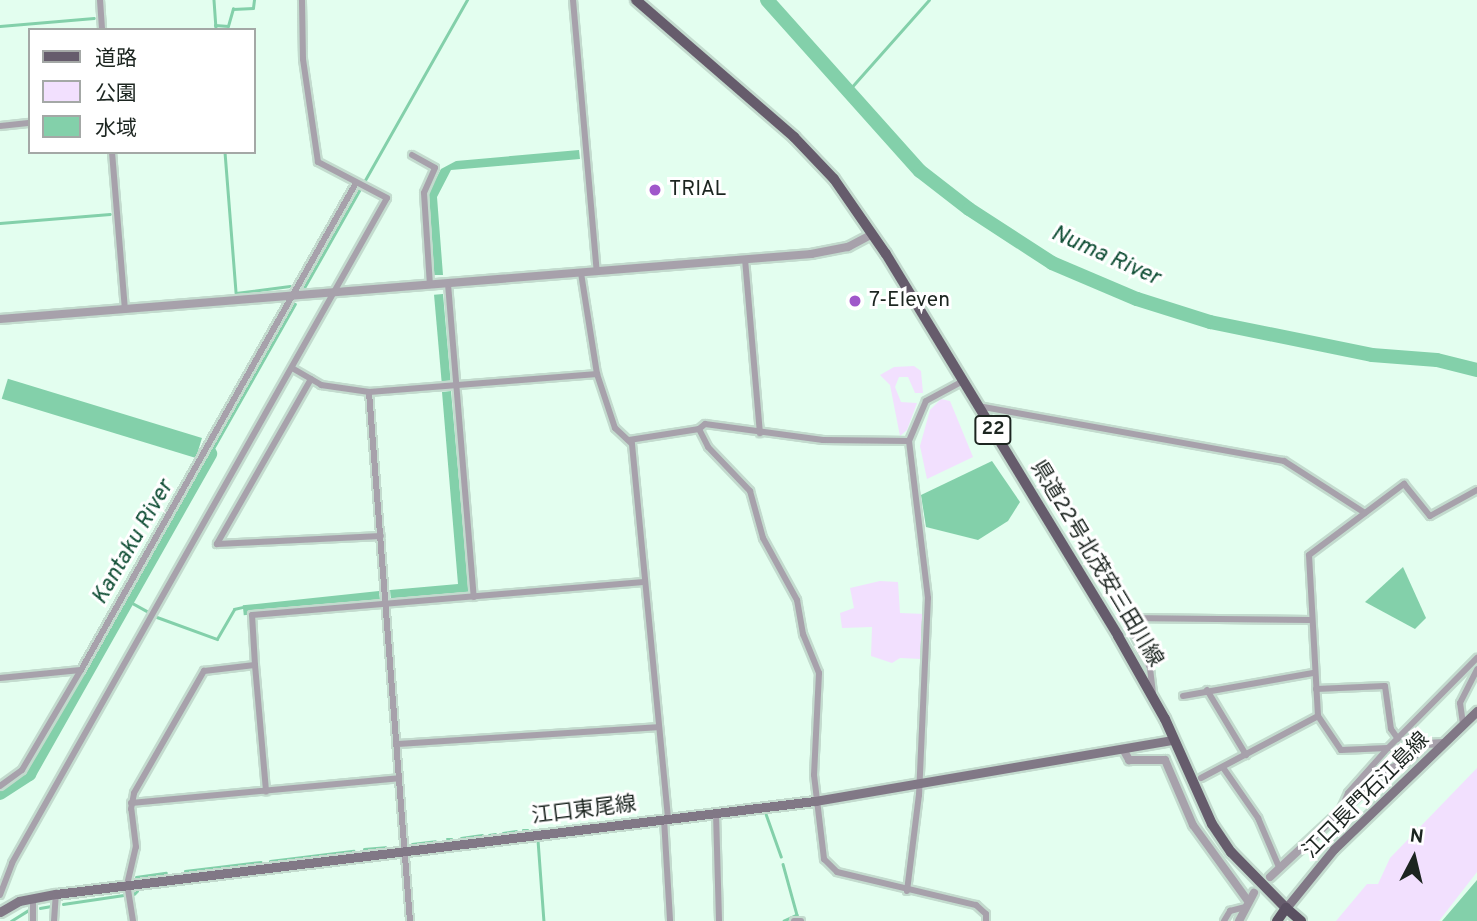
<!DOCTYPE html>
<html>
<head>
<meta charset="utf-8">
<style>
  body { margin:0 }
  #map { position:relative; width:1477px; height:921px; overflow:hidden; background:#e3feef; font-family:Overpass,"Noto Sans JP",sans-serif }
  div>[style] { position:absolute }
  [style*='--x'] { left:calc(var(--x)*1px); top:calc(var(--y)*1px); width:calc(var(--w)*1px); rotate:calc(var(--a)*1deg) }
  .green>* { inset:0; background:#f2e0fe }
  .water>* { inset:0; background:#83d0aa; transform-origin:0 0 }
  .stream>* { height:2.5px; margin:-1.25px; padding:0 1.25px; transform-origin:1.25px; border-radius:1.25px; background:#83d0aa }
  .river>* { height:14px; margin:-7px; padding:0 7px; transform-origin:7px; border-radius:7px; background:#83d0aa }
  .roads { filter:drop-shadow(2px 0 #c3dbce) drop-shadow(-2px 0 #c3dbce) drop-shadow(0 2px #c3dbce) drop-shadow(0 -2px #c3dbce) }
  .minor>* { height:6px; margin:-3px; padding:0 3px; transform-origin:3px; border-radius:3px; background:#a7a1ab }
  .tertiary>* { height:8px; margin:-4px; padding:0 4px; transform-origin:4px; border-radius:4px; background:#a7a1ab }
  .secondary>* { height:9px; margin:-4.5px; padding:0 4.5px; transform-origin:4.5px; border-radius:4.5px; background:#817886 }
  .primary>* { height:10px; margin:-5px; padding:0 5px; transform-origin:5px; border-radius:5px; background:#665c6c }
  .trunk>* { height:10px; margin:-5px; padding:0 5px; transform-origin:5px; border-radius:5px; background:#5a5061 }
  .dots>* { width:19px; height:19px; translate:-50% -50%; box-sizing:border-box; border:4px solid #fff; border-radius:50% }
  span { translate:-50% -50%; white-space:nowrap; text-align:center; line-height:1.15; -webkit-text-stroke:6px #fff; paint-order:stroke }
  .shield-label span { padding:2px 5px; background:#fff; border:2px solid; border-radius:5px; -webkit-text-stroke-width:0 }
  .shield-label { font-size:19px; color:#1c2520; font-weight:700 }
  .poi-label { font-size:21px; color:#1c2520 }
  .left { translate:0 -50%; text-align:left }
  .street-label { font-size:21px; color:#1c2520 }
  .water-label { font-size:23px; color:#114f36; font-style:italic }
  .legend { position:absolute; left:28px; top:28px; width:228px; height:126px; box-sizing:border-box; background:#fff; border:2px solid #a4a8a6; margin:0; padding:9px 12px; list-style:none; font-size:21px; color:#1c2520 }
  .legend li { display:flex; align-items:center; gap:14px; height:35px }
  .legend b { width:35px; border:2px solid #a4a8a6 }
  .north { position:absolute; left:1379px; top:823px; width:70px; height:70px; -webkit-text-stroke:5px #fff; paint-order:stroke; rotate:7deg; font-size:19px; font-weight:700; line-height:28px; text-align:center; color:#1c2520 }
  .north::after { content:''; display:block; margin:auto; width:24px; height:32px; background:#1c2520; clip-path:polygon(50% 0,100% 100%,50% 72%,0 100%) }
</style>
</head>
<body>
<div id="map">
  <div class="green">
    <i style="clip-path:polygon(914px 366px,921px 371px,923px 393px,915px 393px,908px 377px,899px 377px,895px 387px,901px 402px,917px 403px,907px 430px,900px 436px,890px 385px,880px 375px,894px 367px)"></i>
    <i style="clip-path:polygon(941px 399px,950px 401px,973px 457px,927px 479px,920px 446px,930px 410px)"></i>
    <i style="clip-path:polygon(880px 581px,898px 582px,900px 613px,925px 614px,921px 659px,900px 658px,892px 663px,871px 656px,872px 627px,842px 628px,840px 613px,854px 608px,850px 588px)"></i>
    <i style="clip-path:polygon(1477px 768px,1477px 872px,1439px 921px,1336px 921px,1367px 884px,1378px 884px,1390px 858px)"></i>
  </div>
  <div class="water">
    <i style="clip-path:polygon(579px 150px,580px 159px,451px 170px,437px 197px,443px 275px,433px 275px,427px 195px,441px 169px,456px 161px)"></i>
    <i style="left:443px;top:294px;width:87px;height:9px;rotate:85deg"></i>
    <i style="clip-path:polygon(451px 391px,469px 593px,391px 600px,390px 590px,458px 584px,442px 392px)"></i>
    <i style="left:202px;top:438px;width:21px;height:203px;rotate:107deg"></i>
    <i style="clip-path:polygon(992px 461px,1020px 502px,1008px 521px,978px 540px,926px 527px,921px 495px)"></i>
    <i style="clip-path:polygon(1403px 567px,1426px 618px,1415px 629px,1365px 602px)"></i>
    <i style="left:379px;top:591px;width:10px;height:137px;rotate:84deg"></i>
    <i style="clip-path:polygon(1477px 880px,1477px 921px,1442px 921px)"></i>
  </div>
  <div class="stream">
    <i style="--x:214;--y:0;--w:30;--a:86"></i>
    <i style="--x:215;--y:25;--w:13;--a:4"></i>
    <i style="--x:228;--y:26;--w:18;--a:-74"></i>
    <i style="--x:233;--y:9;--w:20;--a:-3"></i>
    <i style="--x:253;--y:8;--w:8;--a:-83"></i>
    <i style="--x:0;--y:26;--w:94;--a:-4.9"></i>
    <i style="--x:849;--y:90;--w:120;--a:-48.4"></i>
    <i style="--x:225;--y:152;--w:141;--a:85.5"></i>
    <i style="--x:236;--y:293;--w:54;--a:-7.4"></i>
    <i style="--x:0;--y:223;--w:110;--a:-4.7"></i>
    <i style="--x:304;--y:288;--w:331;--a:-60.5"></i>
    <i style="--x:210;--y:454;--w:172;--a:-60.5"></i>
    <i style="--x:127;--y:600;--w:25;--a:29"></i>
    <i style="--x:157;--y:617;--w:64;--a:20.1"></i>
    <i style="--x:217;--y:639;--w:34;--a:-60"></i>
    <i style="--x:234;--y:609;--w:9;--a:-13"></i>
    <i style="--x:766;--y:814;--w:45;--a:70.3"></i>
    <i style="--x:523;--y:830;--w:5;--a:0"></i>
    <i style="--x:503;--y:833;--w:13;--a:-9"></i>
    <i style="--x:489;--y:835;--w:6;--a:-9"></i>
    <i style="--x:461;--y:838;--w:21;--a:-8"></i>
    <i style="--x:447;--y:839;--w:5;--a:0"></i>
    <i style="--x:538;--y:840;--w:81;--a:85.8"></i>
    <i style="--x:412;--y:844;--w:23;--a:-7"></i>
    <i style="--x:364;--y:849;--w:21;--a:-5"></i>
    <i style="--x:270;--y:861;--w:84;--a:-6.9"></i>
    <i style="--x:783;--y:864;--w:53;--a:74.6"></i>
    <i style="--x:797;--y:915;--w:14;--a:155"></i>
    <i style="--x:185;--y:871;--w:76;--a:-6.8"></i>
    <i style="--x:136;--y:877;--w:30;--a:-8"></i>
    <i style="--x:134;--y:894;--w:4;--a:-45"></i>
    <i style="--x:63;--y:904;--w:61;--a:-8.5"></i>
    <i style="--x:40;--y:908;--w:11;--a:-10"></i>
    <i style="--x:11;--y:921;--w:19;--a:-32"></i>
  </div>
  <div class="river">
    <i style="--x:767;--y:0;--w:229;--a:48.2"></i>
    <i style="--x:920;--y:171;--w:62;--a:37.8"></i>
    <i style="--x:969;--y:209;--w:99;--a:33"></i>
    <i style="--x:1052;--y:263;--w:92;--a:23"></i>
    <i style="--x:1137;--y:299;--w:77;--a:17.5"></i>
    <i style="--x:1210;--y:322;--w:165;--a:11.5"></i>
    <i style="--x:1372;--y:355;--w:65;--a:4.4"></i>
    <i style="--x:1437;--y:360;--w:41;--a:14"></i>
    <i style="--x:0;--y:793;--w:35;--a:-33"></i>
    <i style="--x:29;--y:774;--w:368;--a:-60.5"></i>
  </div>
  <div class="roads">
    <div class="minor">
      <i style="--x:100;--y:0;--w:30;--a:86"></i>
      <i style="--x:573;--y:0;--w:273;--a:85"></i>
      <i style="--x:0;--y:126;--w:30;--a:-6"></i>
      <i style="--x:112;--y:152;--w:158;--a:85.3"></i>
      <i style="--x:412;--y:155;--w:26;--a:29"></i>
      <i style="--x:435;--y:168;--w:27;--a:114"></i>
      <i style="--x:424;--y:193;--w:92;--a:86.3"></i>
      <i style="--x:745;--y:259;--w:175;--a:85.1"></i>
      <i style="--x:581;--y:273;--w:102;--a:81"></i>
      <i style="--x:597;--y:374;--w:57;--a:71.6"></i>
      <i style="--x:615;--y:428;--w:23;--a:43"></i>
      <i style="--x:632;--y:444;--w:377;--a:84.5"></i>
      <i style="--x:448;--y:284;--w:314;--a:85.3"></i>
      <i style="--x:292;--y:368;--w:34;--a:30"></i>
      <i style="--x:321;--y:385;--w:49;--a:8.3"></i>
      <i style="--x:369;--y:392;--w:229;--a:-4.5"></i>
      <i style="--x:311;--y:379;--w:190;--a:119.7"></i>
      <i style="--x:217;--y:544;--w:164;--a:-2.8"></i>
      <i style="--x:369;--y:392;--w:531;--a:85.57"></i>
      <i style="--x:978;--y:406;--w:311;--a:10.2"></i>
      <i style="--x:1284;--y:461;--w:96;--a:32.7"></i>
      <i style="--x:629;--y:440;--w:71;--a:-8.9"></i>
      <i style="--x:909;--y:441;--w:86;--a:-179.3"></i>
      <i style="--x:823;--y:440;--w:119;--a:-172.3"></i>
      <i style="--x:705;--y:424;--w:8;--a:140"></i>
      <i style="--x:699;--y:429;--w:20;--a:63"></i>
      <i style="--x:708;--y:447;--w:61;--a:46.3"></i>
      <i style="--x:750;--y:491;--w:49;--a:74.5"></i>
      <i style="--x:763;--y:538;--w:71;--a:61.3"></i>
      <i style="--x:797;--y:600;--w:35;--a:80"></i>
      <i style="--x:803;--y:634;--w:42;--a:67.7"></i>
      <i style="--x:819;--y:673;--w:102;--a:92.8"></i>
      <i style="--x:814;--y:775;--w:85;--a:83.2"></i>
      <i style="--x:824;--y:859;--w:18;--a:45"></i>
      <i style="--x:837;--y:872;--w:143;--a:13.4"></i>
      <i style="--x:976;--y:905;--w:13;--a:42"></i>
      <i style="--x:986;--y:914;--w:7;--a:90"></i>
      <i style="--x:255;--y:665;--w:127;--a:85"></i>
      <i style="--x:0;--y:678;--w:81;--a:-5.6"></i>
      <i style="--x:81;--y:670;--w:559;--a:-60.55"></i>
      <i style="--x:1316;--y:689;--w:69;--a:-2.5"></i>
      <i style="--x:1385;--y:686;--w:43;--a:82.1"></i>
      <i style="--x:1391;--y:729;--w:12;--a:55"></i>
      <i style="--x:1207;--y:690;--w:76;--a:59"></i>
      <i style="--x:1153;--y:693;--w:25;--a:-97"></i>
      <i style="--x:1150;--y:668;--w:55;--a:-115.6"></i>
      <i style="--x:1126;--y:618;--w:184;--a:0.6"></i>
      <i style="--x:1183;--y:696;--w:132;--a:-10"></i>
      <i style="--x:1318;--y:716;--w:41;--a:55.9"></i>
      <i style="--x:1341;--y:750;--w:47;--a:-2.4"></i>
      <i style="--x:1463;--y:724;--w:21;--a:-98"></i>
      <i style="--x:1460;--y:703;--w:38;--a:-63"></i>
      <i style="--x:397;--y:744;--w:261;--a:-3.7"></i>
      <i style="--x:1224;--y:769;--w:60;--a:55.2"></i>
      <i style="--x:1258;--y:818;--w:53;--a:66.8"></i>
      <i style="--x:1201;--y:778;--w:132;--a:-27.9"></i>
      <i style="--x:1318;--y:716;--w:161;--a:-93.2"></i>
      <i style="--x:1309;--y:555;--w:119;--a:-36.8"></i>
      <i style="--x:1404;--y:484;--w:41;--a:50.9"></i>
      <i style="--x:1430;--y:516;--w:54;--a:-29"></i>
      <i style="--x:0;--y:786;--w:27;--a:-36"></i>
      <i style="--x:22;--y:770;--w:116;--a:-59.5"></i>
      <i style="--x:131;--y:803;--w:269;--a:-5.3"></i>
      <i style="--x:1341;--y:809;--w:17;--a:-66"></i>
      <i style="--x:1348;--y:793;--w:60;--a:-48.4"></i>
      <i style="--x:1388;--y:748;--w:127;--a:-45.3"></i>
      <i style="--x:716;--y:813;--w:108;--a:88.4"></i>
      <i style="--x:664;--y:819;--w:102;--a:86.6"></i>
      <i style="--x:907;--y:891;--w:97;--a:-82.9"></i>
      <i style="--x:919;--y:795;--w:197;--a:-87.4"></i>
      <i style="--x:928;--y:598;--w:158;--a:-96.9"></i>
      <i style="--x:909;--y:441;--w:43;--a:-67"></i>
      <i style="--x:926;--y:401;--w:42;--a:-28.4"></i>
      <i style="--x:0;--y:895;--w:34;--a:-69"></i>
      <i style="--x:12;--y:863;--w:763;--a:-60.58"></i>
      <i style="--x:387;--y:198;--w:78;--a:-152.4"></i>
      <i style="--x:318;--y:162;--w:104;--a:-98.3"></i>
      <i style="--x:303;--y:59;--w:59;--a:-91"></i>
      <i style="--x:33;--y:898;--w:23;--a:90"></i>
      <i style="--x:54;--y:921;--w:27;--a:-86"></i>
      <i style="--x:133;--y:921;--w:36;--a:-99"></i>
      <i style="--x:127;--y:885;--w:39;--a:-77"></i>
      <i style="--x:136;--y:847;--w:38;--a:-97"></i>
      <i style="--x:131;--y:809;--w:16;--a:-79"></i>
      <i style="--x:134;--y:793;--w:141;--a:-60.2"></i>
      <i style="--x:204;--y:671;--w:51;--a:-6.7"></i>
      <i style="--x:255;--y:665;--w:50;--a:-93.4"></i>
      <i style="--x:252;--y:615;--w:393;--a:-4.8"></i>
      <i style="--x:794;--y:921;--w:7;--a:0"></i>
      <i style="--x:1224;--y:921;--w:12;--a:-59"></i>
      <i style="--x:1230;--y:911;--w:16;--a:-15"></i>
    </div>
    <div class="tertiary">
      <i style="--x:0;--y:319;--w:814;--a:-4.58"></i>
      <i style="--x:811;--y:254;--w:38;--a:-11"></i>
      <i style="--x:848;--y:247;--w:27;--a:-28"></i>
      <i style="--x:1123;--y:749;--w:13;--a:61"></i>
      <i style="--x:1129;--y:760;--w:36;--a:0"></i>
      <i style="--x:1165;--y:760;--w:71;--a:66.7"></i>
      <i style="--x:1193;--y:825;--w:94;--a:54.1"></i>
      <i style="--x:1270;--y:877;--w:153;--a:-42.9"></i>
      <i style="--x:1382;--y:773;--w:32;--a:-26"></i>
      <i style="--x:1411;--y:759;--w:21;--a:-45"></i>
      <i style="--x:1426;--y:744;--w:18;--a:-3"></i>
      <i style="--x:1239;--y:921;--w:32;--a:-62"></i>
    </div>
    <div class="secondary">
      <i style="--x:1286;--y:908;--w:76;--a:-50.9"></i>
      <i style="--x:1334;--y:849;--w:199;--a:-44"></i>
      <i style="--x:0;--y:912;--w:22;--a:-30"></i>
      <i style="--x:19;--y:901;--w:38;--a:-11"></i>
      <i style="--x:56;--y:894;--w:765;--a:-6.99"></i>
      <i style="--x:815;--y:801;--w:363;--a:-9.7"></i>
    </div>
    <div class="primary">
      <i style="--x:636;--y:0;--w:209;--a:40.9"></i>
      <i style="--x:794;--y:137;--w:58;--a:46.4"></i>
      <i style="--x:834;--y:179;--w:91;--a:55.3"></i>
      <i style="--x:886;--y:254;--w:447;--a:58.7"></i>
      <i style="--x:1118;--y:636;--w:95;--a:60.5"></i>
      <i style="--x:1165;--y:719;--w:115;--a:65.9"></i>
      <i style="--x:1212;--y:824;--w:34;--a:56"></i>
      <i style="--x:1231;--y:852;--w:78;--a:45.5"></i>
    </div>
    <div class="trunk">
      <i style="--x:1277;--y:921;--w:16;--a:-55"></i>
      <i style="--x:1286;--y:908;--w:20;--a:41"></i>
    </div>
  </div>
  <div class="dots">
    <i style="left:655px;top:190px;background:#a057ca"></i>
    <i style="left:855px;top:301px;background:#a057ca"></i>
  </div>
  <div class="shield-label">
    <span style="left:993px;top:430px">22</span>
  </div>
  <div class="poi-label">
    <span class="left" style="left:669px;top:190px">TRIAL</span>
    <span class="left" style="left:869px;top:301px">7-Eleven</span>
  </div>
  <div class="street-label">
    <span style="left:1096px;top:564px;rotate:59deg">県道22号北茂安三田川線</span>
    <span style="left:1367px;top:796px;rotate:-45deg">江口長門石江島線</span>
    <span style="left:584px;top:811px;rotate:-7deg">江口東尾線</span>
  </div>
  <div class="water-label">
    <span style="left:1105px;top:257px;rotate:24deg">Numa River</span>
    <span style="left:134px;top:543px;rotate:-60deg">Kantaku River</span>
  </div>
  <ul class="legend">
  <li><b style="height:9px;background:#665c6c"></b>道路</li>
  <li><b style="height:19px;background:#f2e0fe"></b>公園</li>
  <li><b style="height:19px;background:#83d0aa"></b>水域</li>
  </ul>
  <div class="north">N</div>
</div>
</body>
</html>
